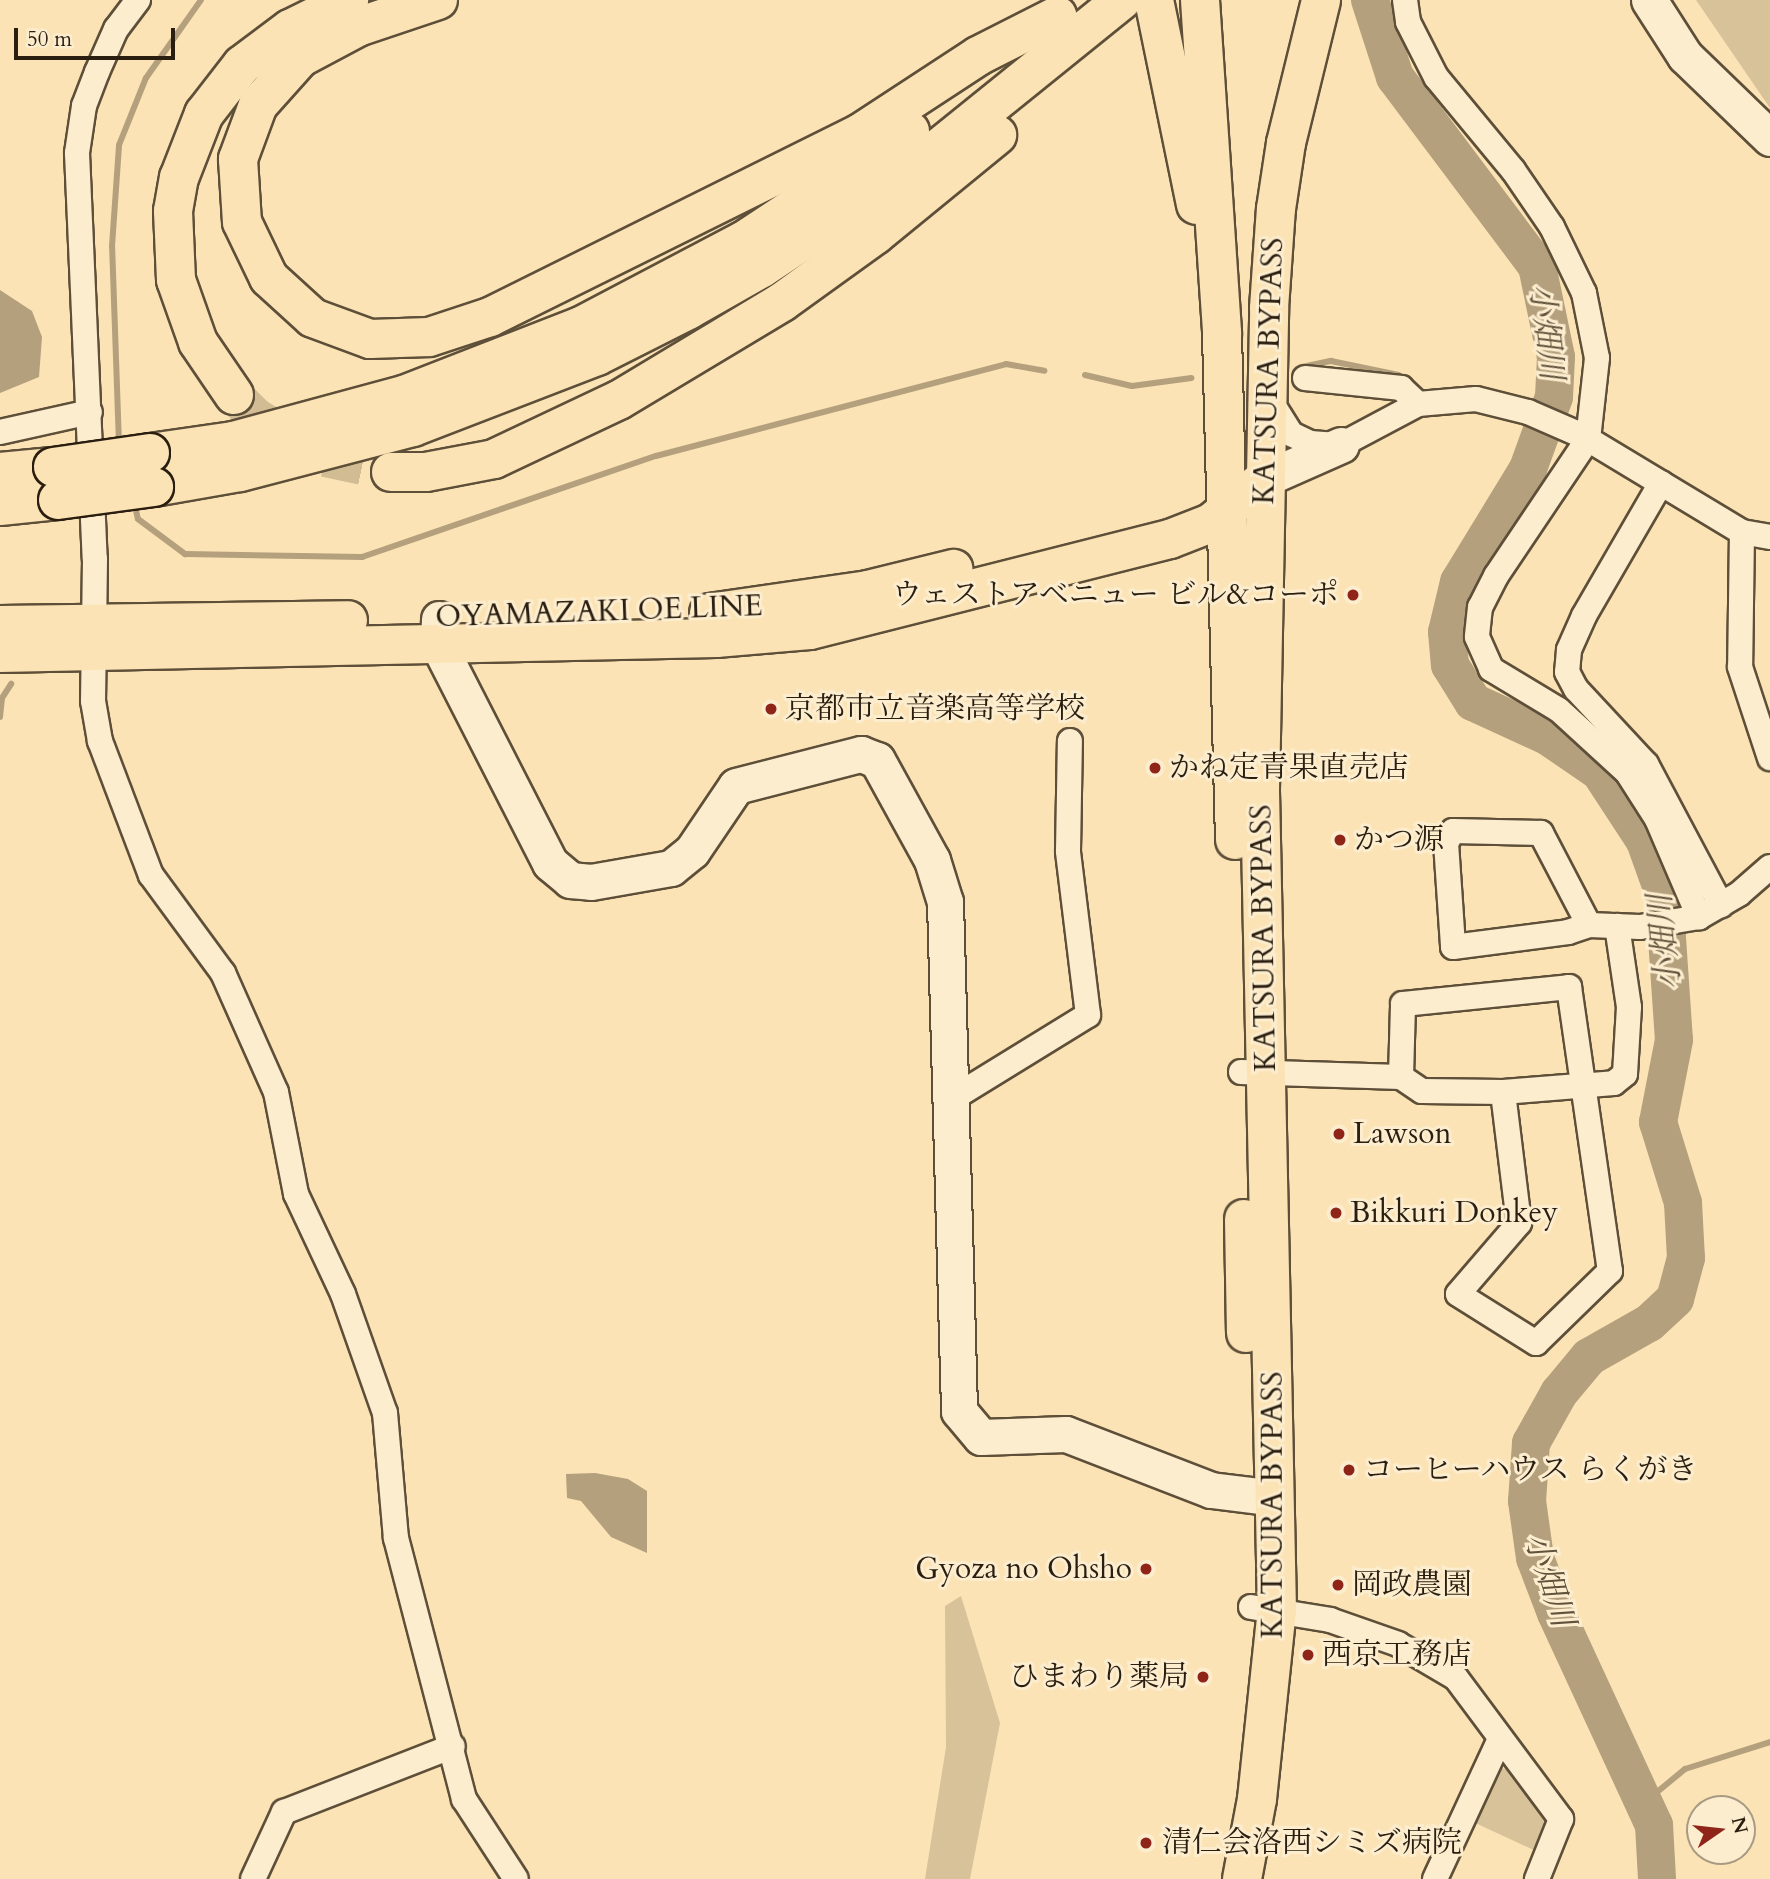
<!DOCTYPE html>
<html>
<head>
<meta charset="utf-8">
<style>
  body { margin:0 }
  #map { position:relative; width:1770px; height:1879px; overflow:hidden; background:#fbe3b5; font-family:Cardo,"Noto Serif JP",serif }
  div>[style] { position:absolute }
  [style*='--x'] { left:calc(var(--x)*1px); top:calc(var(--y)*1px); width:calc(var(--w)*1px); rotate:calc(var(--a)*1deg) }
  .green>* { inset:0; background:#d7c299 }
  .water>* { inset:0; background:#b4a07d }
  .stream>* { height:6px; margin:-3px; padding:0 3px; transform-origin:3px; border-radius:3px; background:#b4a07d }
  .river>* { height:38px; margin:-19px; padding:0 19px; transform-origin:19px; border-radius:19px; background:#b4a07d }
  .highway-tunnel>* { height:38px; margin-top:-19px; transform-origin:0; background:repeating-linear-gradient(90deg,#d1bc94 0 38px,transparent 0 57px) }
  .roads { filter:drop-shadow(2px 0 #5e4f39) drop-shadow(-2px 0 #5e4f39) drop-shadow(0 2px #5e4f39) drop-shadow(0 -2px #5e4f39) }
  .street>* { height:24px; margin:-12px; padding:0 12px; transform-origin:12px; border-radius:12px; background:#fcedcf }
  .secondary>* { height:35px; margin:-17.5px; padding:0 17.5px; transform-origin:17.5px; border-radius:17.5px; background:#fcedcf }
  .primary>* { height:38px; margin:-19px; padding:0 19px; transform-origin:19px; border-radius:19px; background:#fbe3b5 }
  .highway>* { height:38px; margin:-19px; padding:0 19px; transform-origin:19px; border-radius:19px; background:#fbe3b5 }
  .bridges { filter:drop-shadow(2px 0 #2a1e10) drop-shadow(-2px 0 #2a1e10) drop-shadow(0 2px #2a1e10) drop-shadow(0 -2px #2a1e10) }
  .highway-bridge>* { height:38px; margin:-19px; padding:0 19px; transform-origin:19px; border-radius:19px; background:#fbe3b5 }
  .dots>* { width:19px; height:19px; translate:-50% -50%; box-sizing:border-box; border:4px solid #fcedcf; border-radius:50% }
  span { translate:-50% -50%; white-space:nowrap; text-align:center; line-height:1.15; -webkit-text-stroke:6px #fcedcf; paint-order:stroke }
  .street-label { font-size:30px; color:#2a1e10 }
  .poi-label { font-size:30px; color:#2a1e10 }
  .right { translate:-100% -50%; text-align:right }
  .left { translate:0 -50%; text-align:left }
  .water-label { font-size:32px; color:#61523c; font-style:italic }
  .north { position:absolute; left:1686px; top:1795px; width:70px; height:70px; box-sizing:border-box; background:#fcedcf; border:2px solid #a89a83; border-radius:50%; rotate:76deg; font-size:19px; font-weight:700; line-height:28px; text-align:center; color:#2a1e10 }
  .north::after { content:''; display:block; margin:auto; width:24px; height:32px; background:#8f2418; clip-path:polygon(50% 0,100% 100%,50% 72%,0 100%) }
  .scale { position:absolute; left:14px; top:28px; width:161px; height:32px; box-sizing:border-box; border:4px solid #2a1e10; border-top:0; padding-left:9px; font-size:21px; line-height:24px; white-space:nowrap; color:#2a1e10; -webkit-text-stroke:5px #fcedcf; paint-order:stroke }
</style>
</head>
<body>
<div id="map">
  <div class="green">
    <i style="clip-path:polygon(1696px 0,1770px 0,1770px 108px)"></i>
    <i style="clip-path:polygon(961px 1596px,1000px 1723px,970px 1879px,925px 1879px,946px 1747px,945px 1606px)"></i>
    <i style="clip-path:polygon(1510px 1768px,1544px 1808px,1548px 1828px,1538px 1852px,1471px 1821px,1494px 1769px)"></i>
  </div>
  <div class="water">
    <i style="clip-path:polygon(0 290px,32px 311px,42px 337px,39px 377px,0 393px)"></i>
    <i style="clip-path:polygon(595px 1473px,628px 1479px,647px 1491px,647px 1553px,611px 1537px,581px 1501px,567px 1498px,566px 1474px)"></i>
  </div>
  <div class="stream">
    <i style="--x:1302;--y:367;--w:30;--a:-12"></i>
    <i style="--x:1331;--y:361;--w:69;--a:11.6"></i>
    <i style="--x:1085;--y:375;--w:48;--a:13.2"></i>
    <i style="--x:1132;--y:386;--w:60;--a:-7.7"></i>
    <i style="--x:119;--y:444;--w:198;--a:-92"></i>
    <i style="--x:112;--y:246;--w:101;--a:-86"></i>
    <i style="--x:119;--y:145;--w:72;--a:-68.1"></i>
    <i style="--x:146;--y:78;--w:95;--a:-54.8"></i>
    <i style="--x:134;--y:502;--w:17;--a:77"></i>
    <i style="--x:138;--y:519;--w:59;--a:36.7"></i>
    <i style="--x:185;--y:554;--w:177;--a:1"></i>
    <i style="--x:362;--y:557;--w:311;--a:-19"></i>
    <i style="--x:656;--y:456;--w:362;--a:-14.7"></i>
    <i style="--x:1006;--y:364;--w:39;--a:10"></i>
    <i style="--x:0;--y:717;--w:19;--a:-84"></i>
    <i style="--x:2;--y:698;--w:17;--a:-57"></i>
    <i style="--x:1645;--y:1802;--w:52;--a:-39.5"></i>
    <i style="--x:1685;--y:1769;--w:89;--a:-17.6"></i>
  </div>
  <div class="river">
    <i style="--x:1370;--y:0;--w:81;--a:72"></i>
    <i style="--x:1395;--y:77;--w:236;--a:53.1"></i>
    <i style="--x:1537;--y:266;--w:93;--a:78.2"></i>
    <i style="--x:1556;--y:357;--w:40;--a:92.9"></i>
    <i style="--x:1554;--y:397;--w:77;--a:109.9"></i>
    <i style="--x:1528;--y:469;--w:132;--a:121.4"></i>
    <i style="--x:1459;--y:582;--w:51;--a:103.5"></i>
    <i style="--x:1447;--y:632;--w:33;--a:85"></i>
    <i style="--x:1450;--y:665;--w:44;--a:58.1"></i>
    <i style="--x:1473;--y:702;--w:84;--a:24.7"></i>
    <i style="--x:1549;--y:737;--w:62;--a:34.5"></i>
    <i style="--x:1600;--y:772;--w:82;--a:56.9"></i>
    <i style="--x:1645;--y:841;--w:56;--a:70.3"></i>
    <i style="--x:1664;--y:894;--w:146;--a:86.1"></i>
    <i style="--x:1674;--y:1040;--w:84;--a:101"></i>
    <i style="--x:1658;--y:1122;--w:85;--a:72.8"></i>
    <i style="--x:1683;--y:1203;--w:55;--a:86.9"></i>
    <i style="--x:1686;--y:1258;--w:42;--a:105"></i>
    <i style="--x:1675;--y:1299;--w:35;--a:137"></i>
    <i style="--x:1649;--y:1323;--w:69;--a:150.5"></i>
    <i style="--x:1589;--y:1357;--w:47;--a:129.8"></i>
    <i style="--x:1559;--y:1393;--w:57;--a:119.2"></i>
    <i style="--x:1531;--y:1443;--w:58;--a:93.9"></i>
    <i style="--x:1527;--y:1501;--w:58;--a:82"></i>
    <i style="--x:1535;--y:1558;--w:59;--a:69.1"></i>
    <i style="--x:1556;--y:1613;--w:234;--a:65.2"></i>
    <i style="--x:1654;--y:1825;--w:54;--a:86.8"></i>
  </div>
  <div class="highway-tunnel">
    <i style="--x:234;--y:395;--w:31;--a:45"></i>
    <i style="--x:256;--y:417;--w:80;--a:30.7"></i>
    <i style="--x:325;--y:458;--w:67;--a:12"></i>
  </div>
  <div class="roads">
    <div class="street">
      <i style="--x:138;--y:0;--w:36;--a:127"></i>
      <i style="--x:116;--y:29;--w:47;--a:113.8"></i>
      <i style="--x:97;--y:72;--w:36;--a:111"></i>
      <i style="--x:84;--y:106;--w:48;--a:98.5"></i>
      <i style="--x:77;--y:153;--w:406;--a:87.5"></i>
      <i style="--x:95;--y:559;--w:142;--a:90.8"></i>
      <i style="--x:93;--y:701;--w:41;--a:80.1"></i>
      <i style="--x:100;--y:741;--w:143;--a:69.2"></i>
      <i style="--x:151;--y:875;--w:122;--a:53.7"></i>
      <i style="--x:223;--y:973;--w:130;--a:66"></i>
      <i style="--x:276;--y:1092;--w:104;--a:78.9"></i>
      <i style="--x:296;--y:1194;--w:110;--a:64.8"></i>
      <i style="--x:343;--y:1294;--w:126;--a:70.6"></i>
      <i style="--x:385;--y:1413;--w:125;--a:85"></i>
      <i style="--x:396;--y:1538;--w:270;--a:75.4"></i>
      <i style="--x:464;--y:1799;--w:95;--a:57"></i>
      <i style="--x:1405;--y:0;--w:22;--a:82"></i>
      <i style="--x:1408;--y:22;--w:62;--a:63"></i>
      <i style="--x:1436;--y:77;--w:121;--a:50.4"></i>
      <i style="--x:1513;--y:170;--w:69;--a:55.6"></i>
      <i style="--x:1552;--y:227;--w:73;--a:64.1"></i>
      <i style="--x:1584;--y:293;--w:66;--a:78.7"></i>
      <i style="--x:1597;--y:358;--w:81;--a:96.3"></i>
      <i style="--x:1588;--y:439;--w:165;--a:123.9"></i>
      <i style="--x:1496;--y:576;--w:35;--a:117"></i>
      <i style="--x:1480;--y:607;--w:30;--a:96"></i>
      <i style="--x:1477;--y:637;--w:35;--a:66"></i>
      <i style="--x:1491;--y:669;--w:79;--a:31.1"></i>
      <i style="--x:1559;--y:710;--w:92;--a:42.4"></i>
      <i style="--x:1627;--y:772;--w:56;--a:57.4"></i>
      <i style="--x:1657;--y:819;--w:107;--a:66.8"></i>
      <i style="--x:1305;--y:378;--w:97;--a:5.9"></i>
      <i style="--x:1401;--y:388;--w:23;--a:43"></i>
      <i style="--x:1270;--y:400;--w:40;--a:58"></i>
      <i style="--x:1291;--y:434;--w:21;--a:25"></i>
      <i style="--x:1310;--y:443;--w:31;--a:4"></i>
      <i style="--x:1341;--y:445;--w:87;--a:-28"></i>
      <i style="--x:1418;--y:404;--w:58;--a:-4.9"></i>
      <i style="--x:1476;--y:399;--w:54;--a:14"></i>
      <i style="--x:1528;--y:412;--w:58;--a:23.5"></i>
      <i style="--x:1581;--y:435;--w:188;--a:31.1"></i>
      <i style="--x:1742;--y:532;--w:28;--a:10"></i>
      <i style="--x:0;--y:432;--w:92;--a:-12.5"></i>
      <i style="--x:1661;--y:483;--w:154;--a:120.1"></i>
      <i style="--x:1584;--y:616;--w:37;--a:114"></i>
      <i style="--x:1569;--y:650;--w:22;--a:95"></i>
      <i style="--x:1567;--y:672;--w:19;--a:62"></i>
      <i style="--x:1576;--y:689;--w:103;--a:47"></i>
      <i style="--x:1646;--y:764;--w:160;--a:62"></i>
      <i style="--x:1742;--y:532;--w:135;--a:90.8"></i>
      <i style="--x:1740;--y:667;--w:96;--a:71.8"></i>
      <i style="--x:1589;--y:925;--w:104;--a:-117.6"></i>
      <i style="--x:1541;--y:833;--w:88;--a:-178.7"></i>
      <i style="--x:1453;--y:831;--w:14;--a:120"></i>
      <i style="--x:1446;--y:843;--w:104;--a:86.1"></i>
      <i style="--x:1453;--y:947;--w:116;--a:-7.4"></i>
      <i style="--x:1568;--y:932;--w:22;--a:-18"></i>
      <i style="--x:1589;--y:925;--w:51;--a:2.2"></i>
      <i style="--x:1640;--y:927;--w:60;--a:-9.6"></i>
      <i style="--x:1699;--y:917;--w:46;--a:-29.9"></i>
      <i style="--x:1739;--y:894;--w:41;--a:-41.1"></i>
      <i style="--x:1241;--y:1072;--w:160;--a:1.8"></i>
      <i style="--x:1401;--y:1077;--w:25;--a:34"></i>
      <i style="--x:1422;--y:1091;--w:81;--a:0.7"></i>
      <i style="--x:1503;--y:1092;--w:111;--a:-4.6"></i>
      <i style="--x:1614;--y:1083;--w:14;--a:-39"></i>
      <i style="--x:1625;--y:1074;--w:67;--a:-86.6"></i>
      <i style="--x:1629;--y:1007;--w:82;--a:-98.4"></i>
      <i style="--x:1401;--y:1077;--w:73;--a:-88.4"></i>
      <i style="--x:1403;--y:1004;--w:167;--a:-5.8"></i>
      <i style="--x:1569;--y:987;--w:287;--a:81.8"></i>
      <i style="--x:1610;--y:1271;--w:103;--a:135.8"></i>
      <i style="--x:1536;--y:1343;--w:92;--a:-147.9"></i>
      <i style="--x:1458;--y:1294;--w:94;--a:-49.3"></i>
      <i style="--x:1519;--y:1223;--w:132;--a:-97"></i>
      <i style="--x:950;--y:1100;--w:162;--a:-31.6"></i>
      <i style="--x:1088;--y:1015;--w:165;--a:-97"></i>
      <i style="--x:1068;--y:851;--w:110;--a:-89"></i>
      <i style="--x:1251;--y:1607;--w:80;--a:9.3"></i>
      <i style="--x:1330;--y:1620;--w:72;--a:19.4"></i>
      <i style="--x:1398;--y:1644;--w:67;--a:30.4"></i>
      <i style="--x:1456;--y:1678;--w:176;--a:53.3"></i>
      <i style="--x:1561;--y:1819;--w:65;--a:111.8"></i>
      <i style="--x:253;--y:1879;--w:74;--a:-65.2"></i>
      <i style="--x:284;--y:1812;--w:181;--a:-21.3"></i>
      <i style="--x:1435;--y:1879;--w:154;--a:-65.1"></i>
    </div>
    <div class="secondary">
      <i style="--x:1649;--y:0;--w:67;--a:57.3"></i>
      <i style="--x:1685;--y:56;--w:118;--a:44"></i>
      <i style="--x:1264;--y:479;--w:84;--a:-23.8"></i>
      <i style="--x:439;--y:619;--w:25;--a:92"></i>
      <i style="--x:438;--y:644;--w:246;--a:62.9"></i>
      <i style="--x:550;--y:863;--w:26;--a:40"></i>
      <i style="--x:570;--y:880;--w:21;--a:5"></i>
      <i style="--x:591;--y:882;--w:81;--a:-9.9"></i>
      <i style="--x:671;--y:868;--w:27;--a:-39"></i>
      <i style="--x:692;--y:851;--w:78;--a:-55.9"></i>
      <i style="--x:736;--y:786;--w:129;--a:-14.4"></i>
      <i style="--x:861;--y:754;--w:17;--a:21"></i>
      <i style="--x:877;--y:760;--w:114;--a:61.2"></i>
      <i style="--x:932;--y:860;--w:44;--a:72.8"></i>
      <i style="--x:945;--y:902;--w:509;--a:88.42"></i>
      <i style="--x:959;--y:1411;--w:34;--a:50"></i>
      <i style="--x:981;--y:1437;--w:85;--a:-2"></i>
      <i style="--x:1066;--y:1434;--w:155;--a:21.1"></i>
      <i style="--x:1211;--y:1490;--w:64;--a:7.1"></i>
    </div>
    <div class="primary">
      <i style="--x:709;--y:613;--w:161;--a:-8.2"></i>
      <i style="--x:868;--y:590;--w:88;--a:-13.9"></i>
      <i style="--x:0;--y:625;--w:348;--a:-0.8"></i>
      <i style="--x:0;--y:653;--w:716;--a:-1.2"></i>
      <i style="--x:716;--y:638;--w:94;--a:-4.9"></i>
      <i style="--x:810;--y:630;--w:371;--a:-14.2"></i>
      <i style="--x:1170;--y:539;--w:44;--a:-21.3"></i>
      <i style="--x:1211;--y:523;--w:69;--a:-39.7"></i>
    </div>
    <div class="highway">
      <i style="--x:438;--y:0;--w:84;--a:161.4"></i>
      <i style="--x:358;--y:27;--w:66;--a:151.9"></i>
      <i style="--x:300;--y:58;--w:63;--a:131.8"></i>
      <i style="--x:258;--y:105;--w:58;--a:110.3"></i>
      <i style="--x:238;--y:159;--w:63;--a:86.4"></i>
      <i style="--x:242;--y:222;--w:62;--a:64.3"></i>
      <i style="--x:269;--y:278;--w:59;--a:42.3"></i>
      <i style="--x:313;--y:318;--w:61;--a:20.2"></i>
      <i style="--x:370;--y:339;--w:59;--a:-1.9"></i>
      <i style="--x:429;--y:337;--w:64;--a:-18.2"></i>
      <i style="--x:490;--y:317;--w:412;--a:-26.4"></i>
      <i style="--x:859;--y:134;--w:142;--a:-33.2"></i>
      <i style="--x:978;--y:56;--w:89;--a:-26.9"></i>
      <i style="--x:1154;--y:0;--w:209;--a:78.4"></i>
      <i style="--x:1200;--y:0;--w:335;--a:86.2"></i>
      <i style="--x:1222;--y:334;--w:506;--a:88.53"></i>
      <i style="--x:234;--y:395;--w:64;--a:-124.2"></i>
      <i style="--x:198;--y:342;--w:66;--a:-109.5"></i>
      <i style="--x:176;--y:280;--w:69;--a:-92.5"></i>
      <i style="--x:173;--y:211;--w:34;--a:-80"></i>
      <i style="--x:179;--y:178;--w:69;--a:-68.7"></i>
      <i style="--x:204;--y:114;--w:62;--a:-52.2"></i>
      <i style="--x:242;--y:65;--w:60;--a:-36.9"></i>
      <i style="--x:290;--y:29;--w:66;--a:-26.2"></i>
      <i style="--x:150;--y:453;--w:84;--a:-8.2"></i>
      <i style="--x:233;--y:441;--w:177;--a:-15.1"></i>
      <i style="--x:404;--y:395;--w:190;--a:-21.3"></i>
      <i style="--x:581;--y:326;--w:183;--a:-27.7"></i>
      <i style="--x:743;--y:241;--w:200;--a:-33.4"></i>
      <i style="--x:0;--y:472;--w:53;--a:-5.4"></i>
      <i style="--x:391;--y:472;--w:35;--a:0"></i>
      <i style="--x:426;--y:472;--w:69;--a:-10.8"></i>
      <i style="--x:494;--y:459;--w:138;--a:-25.3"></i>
      <i style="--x:619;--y:400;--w:190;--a:-31"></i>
      <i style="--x:782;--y:302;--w:115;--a:-35.8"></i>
      <i style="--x:875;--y:235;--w:158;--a:-39.3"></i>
      <i style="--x:154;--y:487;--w:87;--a:-9.9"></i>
      <i style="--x:240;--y:472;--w:179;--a:-14.6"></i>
      <i style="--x:413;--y:427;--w:197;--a:-21.1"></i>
      <i style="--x:597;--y:356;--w:102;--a:-26.8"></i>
      <i style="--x:688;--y:310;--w:85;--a:-29.6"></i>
      <i style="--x:762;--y:268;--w:190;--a:-33.6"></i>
      <i style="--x:920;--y:163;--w:260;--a:-38.9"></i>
      <i style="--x:0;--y:506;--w:58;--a:-5.9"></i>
      <i style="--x:1244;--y:1219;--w:114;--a:89"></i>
      <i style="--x:1242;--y:1879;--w:81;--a:-79.4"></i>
      <i style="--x:1257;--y:1799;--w:190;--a:-84"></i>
      <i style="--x:1277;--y:1610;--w:821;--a:-91.19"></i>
      <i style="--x:1260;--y:789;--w:481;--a:-88.9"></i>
      <i style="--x:1269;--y:308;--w:99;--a:-86"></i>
      <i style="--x:1276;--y:209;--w:67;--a:-81.4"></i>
      <i style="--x:1286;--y:143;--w:147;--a:-76.2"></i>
    </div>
  </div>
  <div class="bridges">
    <div class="highway-bridge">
      <i style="--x:53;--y:467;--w:98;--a:-8.2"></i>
      <i style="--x:58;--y:500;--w:97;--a:-7.7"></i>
    </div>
  </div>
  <div class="dots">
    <i style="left:1353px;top:595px;background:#8f2418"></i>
    <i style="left:771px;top:709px;background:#8f2418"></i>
    <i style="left:1155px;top:768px;background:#8f2418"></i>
    <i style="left:1340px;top:840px;background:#8f2418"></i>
    <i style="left:1339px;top:1134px;background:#8f2418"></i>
    <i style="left:1336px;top:1213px;background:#8f2418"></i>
    <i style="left:1349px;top:1470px;background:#8f2418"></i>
    <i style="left:1146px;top:1569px;background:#8f2418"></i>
    <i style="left:1338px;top:1585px;background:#8f2418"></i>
    <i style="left:1308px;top:1655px;background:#8f2418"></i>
    <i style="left:1203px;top:1677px;background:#8f2418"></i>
    <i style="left:1146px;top:1843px;background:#8f2418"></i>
  </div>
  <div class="street-label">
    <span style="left:1269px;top:371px;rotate:-88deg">KATSURA BYPASS</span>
    <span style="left:599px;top:612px;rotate:-2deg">OYAMAZAKI OE LINE</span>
    <span style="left:1264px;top:938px;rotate:-91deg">KATSURA BYPASS</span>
    <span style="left:1273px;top:1505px;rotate:-90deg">KATSURA BYPASS</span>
  </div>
  <div class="poi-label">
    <span class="right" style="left:1339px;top:595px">ウェストアベニュー ビル&amp;コーポ</span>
    <span class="left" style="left:785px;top:709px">京都市立音楽高等学校</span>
    <span class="left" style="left:1169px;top:768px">かね定青果直売店</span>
    <span class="left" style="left:1354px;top:840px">かつ源</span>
    <span class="left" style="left:1353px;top:1134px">Lawson</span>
    <span class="left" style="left:1350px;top:1213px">Bikkuri Donkey</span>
    <span class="left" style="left:1363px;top:1470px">コーヒーハウス らくがき</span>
    <span class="right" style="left:1132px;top:1569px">Gyoza no Ohsho</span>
    <span class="left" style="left:1352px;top:1585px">岡政農園</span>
    <span class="left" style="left:1322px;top:1655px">西京工務店</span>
    <span class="right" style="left:1189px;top:1677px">ひまわり薬局</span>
    <span class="left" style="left:1162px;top:1843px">清仁会洛西シミズ病院</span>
  </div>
  <div class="water-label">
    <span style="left:1546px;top:332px;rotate:83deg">小畑川</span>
    <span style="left:1665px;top:942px;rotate:-96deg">小畑川</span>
    <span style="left:1549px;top:1580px;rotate:72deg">小畑川</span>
  </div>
  <div class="north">N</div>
  <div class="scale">50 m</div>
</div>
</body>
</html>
